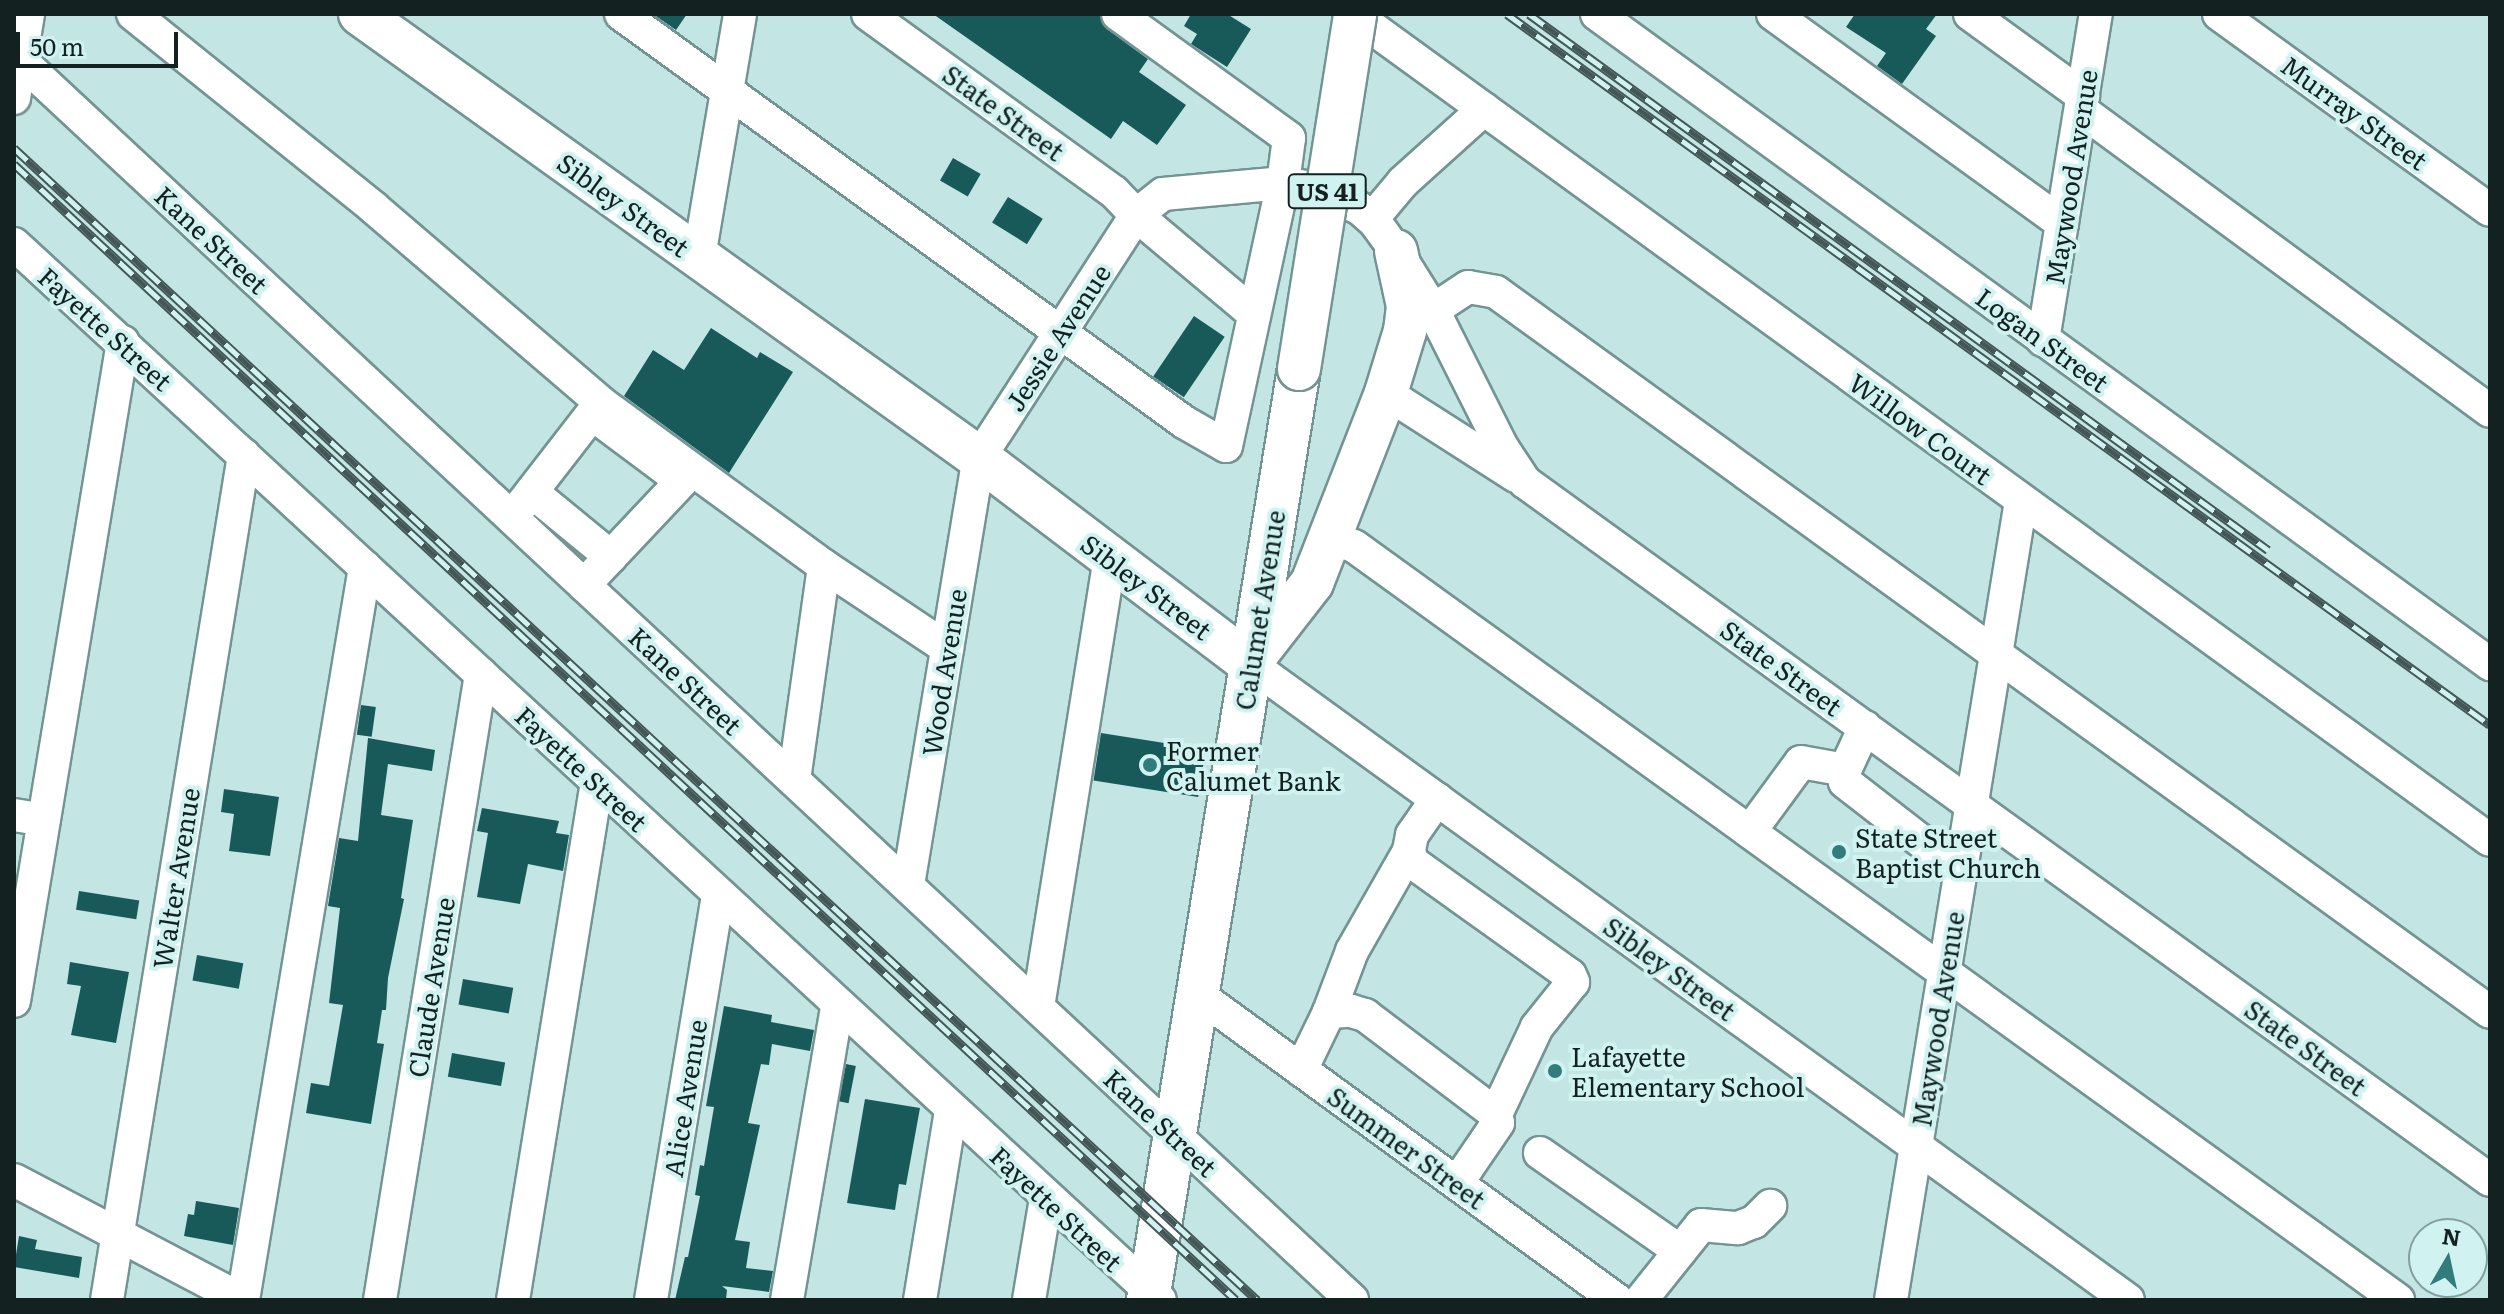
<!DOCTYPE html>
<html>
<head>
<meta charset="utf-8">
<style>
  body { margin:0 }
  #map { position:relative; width:2504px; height:1314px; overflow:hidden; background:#c3e6e5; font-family:Literata,serif }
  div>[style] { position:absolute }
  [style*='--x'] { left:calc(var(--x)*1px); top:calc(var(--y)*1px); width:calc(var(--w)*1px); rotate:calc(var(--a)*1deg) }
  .building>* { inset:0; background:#185a5a; transform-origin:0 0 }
  .roads { filter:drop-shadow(2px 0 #739493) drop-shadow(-2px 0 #739493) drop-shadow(0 2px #739493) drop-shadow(0 -2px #739493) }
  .minor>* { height:32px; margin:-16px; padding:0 16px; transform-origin:16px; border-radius:16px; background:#fff }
  .major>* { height:42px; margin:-21px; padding:0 21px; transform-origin:21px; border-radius:21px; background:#fff }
  .rail>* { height:9px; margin-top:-4.5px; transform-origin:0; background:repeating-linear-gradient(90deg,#d0f3f2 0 18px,#445757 0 36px); box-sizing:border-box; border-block:2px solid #445757 }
  .bridges { filter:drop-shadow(2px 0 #739493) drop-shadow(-2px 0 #739493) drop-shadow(0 2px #739493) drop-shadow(0 -2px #739493) }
  .major-bridge>* { height:42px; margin:-21px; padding:0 21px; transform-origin:21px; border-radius:21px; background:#fff }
  .dots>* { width:22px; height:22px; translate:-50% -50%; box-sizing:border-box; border:4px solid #d0f3f2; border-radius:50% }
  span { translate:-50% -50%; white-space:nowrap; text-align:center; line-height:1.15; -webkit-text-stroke:8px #d0f3f2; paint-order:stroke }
  .shield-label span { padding:2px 6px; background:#d0f3f2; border:2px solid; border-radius:6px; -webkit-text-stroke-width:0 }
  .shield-label { font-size:24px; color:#142121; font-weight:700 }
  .street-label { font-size:26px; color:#142121 }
  .poi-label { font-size:26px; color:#142121 }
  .left { translate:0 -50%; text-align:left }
  .frame { position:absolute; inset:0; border:16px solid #142121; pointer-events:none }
  .north { position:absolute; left:2408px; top:1218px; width:80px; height:80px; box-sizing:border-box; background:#d0f3f2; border:2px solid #859f9e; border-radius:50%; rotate:9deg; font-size:22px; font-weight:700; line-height:32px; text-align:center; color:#142121 }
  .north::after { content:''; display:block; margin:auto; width:28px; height:36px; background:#337c7c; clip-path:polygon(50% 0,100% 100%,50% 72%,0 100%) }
  .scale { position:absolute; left:16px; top:32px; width:162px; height:36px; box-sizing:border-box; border:4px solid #142121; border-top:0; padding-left:10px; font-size:24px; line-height:28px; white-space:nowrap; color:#142121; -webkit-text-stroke:6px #d0f3f2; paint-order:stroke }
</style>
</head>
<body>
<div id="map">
  <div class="building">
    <i style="clip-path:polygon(653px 14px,687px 14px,676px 30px)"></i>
    <i style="clip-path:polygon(933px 14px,1099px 14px,1107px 29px,1148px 59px,1139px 72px,1186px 105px,1157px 145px,1123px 121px,1111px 139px)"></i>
    <i style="clip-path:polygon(1191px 14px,1227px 14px,1251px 29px,1227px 67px,1191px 44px,1197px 34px,1184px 26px)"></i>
    <i style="clip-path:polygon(1855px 14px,1937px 14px,1926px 29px,1936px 36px,1902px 84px,1877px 66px,1886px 53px,1846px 27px)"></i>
    <i style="left:953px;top:158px;width:32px;height:26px;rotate:30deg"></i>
    <i style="left:1008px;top:197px;width:41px;height:30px;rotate:32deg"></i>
    <i style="left:1194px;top:316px;width:37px;height:73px;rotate:34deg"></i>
    <i style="clip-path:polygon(711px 328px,757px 358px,760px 352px,793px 372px,729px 473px,624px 396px,653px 350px,684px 370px)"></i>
    <i style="left:361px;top:705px;width:15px;height:30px;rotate:8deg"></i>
    <i style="left:1101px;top:733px;width:106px;height:48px;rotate:9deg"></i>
    <i style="clip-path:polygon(368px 738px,435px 750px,432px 771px,388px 764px,381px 815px,413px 820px,401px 898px,404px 899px,388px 978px,386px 1010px,382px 1010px,377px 1043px,384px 1044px,371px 1124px,306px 1113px,311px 1083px,329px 1086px,343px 1005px,329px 1003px,340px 908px,328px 906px,339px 838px,358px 841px)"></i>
    <i style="clip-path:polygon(224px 789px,279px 797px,270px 856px,229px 851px,234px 814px,221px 812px)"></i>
    <i style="clip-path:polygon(482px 808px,559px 821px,556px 833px,569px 835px,563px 871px,528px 864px,520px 904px,477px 897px,488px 833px,477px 831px)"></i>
    <i style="left:79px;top:891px;width:61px;height:19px;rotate:9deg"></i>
    <i style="left:197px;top:955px;width:47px;height:26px;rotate:10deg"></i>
    <i style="clip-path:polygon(70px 962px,129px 972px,116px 1043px,71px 1035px,81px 986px,67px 984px)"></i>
    <i style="left:463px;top:979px;width:51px;height:26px;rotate:10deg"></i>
    <i style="clip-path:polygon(724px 1006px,772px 1015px,771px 1022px,814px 1030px,810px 1051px,772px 1044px,769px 1065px,761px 1064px,748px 1123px,760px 1125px,735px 1240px,750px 1242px,746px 1268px,773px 1271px,769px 1292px,722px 1286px,727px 1290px,726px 1300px,675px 1300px,685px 1257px,688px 1257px,700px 1196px,695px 1195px,700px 1165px,704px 1166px,714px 1107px,706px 1106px)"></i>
    <i style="left:452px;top:1053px;width:54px;height:24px;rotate:10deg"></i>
    <i style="left:846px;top:1064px;width:10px;height:38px;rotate:11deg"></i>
    <i style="clip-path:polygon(865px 1099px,920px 1108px,906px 1185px,899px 1184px,895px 1210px,847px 1203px)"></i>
    <i style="clip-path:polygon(196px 1201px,239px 1208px,233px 1245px,184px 1236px,188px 1214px,194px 1215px)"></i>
    <i style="clip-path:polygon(19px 1236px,37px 1240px,35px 1249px,82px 1257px,79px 1278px,14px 1267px)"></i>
  </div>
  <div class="roads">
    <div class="minor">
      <i style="--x:133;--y:14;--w:309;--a:38.8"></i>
      <i style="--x:374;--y:208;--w:298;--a:40.6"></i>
      <i style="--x:600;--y:402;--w:278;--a:36.2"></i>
      <i style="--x:824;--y:566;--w:148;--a:33.7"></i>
      <i style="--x:621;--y:14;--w:695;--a:35.93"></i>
      <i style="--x:1184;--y:422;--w:48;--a:29.7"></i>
      <i style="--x:1226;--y:446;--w:269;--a:-77.8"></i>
      <i style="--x:1283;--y:183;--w:45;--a:-82.4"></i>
      <i style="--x:1289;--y:138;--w:211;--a:-144.1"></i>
      <i style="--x:868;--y:14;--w:304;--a:35.9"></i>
      <i style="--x:1114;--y:192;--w:32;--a:46"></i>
      <i style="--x:1136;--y:215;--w:154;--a:40"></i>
      <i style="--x:1353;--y:14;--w:1405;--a:36"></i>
      <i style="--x:1597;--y:14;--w:1105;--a:36.05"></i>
      <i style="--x:1773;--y:14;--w:357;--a:35.9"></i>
      <i style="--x:1970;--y:14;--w:140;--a:36"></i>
      <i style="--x:2219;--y:14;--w:334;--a:35.9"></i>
      <i style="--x:20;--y:60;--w:1820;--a:42.95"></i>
      <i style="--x:14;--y:98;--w:85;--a:-80.5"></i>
      <i style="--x:2081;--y:110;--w:508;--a:36.35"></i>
      <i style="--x:1372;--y:219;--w:48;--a:-50"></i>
      <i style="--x:1403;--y:182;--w:109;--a:-42"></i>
      <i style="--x:14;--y:244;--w:1558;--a:42.66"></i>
      <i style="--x:699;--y:257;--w:246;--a:-80.4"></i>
      <i style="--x:1433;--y:310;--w:42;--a:-33.3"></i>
      <i style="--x:1468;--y:287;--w:28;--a:10"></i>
      <i style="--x:1496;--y:292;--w:1227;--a:35.92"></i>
      <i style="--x:2043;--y:340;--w:330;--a:-80.8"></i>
      <i style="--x:1386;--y:393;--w:154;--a:32.6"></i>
      <i style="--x:532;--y:492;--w:102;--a:39.4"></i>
      <i style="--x:512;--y:517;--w:130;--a:-52.2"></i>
      <i style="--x:592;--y:414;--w:112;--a:36.7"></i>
      <i style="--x:682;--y:481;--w:143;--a:133.3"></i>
      <i style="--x:1330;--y:537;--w:26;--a:21"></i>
      <i style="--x:1354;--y:546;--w:1288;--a:35.84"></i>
      <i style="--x:1250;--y:664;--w:1084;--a:35.92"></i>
      <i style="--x:1865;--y:727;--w:47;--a:114.9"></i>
      <i style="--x:1845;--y:770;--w:12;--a:90"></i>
      <i style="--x:1845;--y:782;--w:147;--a:37.8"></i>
      <i style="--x:794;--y:780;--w:216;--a:-82"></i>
      <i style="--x:1437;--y:799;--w:44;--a:124.8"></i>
      <i style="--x:1412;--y:835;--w:16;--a:101"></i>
      <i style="--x:1409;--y:851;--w:11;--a:75"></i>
      <i style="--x:1412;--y:862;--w:194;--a:35.6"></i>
      <i style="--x:1570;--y:975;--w:8;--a:67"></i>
      <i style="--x:1573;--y:982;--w:58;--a:128.7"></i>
      <i style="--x:1537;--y:1027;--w:96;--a:115.2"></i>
      <i style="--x:1496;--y:1114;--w:9;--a:77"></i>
      <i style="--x:1498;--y:1123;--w:73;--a:124.3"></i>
      <i style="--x:14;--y:815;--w:30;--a:9"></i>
      <i style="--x:1751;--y:830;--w:84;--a:-53.7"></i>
      <i style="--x:1801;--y:762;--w:45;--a:10.3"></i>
      <i style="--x:908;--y:885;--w:433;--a:-80.6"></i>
      <i style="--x:979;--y:458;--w:289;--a:-57.1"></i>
      <i style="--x:1136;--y:215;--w:34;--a:-38"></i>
      <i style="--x:1163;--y:194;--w:121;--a:-5.2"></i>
      <i style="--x:1283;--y:183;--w:29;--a:10"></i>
      <i style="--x:1312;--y:188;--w:51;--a:23.1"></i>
      <i style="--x:1359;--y:208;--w:21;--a:41"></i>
      <i style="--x:1375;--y:222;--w:36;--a:54"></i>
      <i style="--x:1396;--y:251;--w:70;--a:57.9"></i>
      <i style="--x:1433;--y:310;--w:153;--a:63.3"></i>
      <i style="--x:1502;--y:447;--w:42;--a:56.7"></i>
      <i style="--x:1525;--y:482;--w:1191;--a:35.88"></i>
      <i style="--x:1197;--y:994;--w:520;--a:36.08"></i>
      <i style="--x:14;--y:1001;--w:668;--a:-80.61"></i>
      <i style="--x:1038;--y:1007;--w:455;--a:-80.9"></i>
      <i style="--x:1329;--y:1012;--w:65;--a:-69.3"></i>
      <i style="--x:1352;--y:951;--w:115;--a:-60.3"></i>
      <i style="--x:1301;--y:1070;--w:64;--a:-64.2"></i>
      <i style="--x:1329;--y:1012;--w:22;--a:-3"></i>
      <i style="--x:1351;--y:1011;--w:15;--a:16"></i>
      <i style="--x:1365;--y:1015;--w:164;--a:37.1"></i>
      <i style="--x:1540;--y:1153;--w:171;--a:35"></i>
      <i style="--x:14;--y:1180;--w:259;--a:27.7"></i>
      <i style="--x:107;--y:1300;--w:856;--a:-80.79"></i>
      <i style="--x:243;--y:1300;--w:743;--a:-80.55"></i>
      <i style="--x:380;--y:1300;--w:634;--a:-80.83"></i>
      <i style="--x:513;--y:1300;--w:525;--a:-80.79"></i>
      <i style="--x:651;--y:1300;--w:410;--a:-80.6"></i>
      <i style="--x:787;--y:1300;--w:298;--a:-80.3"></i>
      <i style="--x:920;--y:1300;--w:192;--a:-80.7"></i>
      <i style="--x:1029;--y:1300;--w:103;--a:-80.5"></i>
      <i style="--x:1641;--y:1300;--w:96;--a:-51.3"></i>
      <i style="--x:1701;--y:1225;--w:37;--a:5"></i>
      <i style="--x:1738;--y:1228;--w:17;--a:-21"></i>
      <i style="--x:1754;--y:1222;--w:23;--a:-45"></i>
      <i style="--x:1891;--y:1300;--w:810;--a:-80.76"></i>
    </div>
    <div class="major">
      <i style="--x:360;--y:14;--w:762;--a:35.65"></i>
      <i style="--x:979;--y:458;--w:340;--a:37.2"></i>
      <i style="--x:1253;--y:659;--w:96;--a:-52.2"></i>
      <i style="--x:1312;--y:583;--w:204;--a:-68.7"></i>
      <i style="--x:1386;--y:393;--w:65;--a:-73"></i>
      <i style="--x:1405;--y:331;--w:25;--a:-83"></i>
      <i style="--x:1408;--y:306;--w:56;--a:-102.3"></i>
      <i style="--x:1148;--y:1300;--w:943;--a:-80.79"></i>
    </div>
  </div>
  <div class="rail">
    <i style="--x:1507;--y:14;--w:1213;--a:35.88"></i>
    <i style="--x:1529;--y:14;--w:913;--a:35.95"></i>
    <i style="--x:14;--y:148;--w:1695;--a:42.82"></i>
    <i style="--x:14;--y:164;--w:1668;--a:42.91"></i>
  </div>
  <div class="bridges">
    <div class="major-bridge">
      <i style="--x:1299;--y:369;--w:359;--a:-81"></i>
    </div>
  </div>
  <div class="dots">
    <i style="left:1150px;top:765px;background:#337c7c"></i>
    <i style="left:1839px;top:852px;background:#337c7c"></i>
    <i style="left:1555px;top:1071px;background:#337c7c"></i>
  </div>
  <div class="shield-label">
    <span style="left:1327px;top:191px">US 41</span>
  </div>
  <div class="street-label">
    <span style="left:1004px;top:112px;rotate:36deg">State Street</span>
    <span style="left:2355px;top:112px;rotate:36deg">Murray Street</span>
    <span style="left:2070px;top:177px;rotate:-81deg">Maywood Avenue</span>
    <span style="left:624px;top:204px;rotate:36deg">Sibley Street</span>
    <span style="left:212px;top:239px;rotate:43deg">Kane Street</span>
    <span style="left:106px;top:328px;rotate:42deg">Fayette Street</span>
    <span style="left:1057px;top:337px;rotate:-57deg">Jessie Avenue</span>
    <span style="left:2043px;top:339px;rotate:36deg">Logan Street</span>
    <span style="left:1921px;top:428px;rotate:36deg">Willow Court</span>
    <span style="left:1147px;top:586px;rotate:37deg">Sibley Street</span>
    <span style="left:1259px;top:610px;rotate:-81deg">Calumet Avenue</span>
    <span style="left:1782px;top:667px;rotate:36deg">State Street</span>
    <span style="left:943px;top:672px;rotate:-81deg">Wood Avenue</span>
    <span style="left:686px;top:680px;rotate:43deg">Kane Street</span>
    <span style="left:582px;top:768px;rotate:43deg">Fayette Street</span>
    <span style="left:175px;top:878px;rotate:-81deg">Walter Avenue</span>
    <span style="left:1670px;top:968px;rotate:36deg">Sibley Street</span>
    <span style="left:430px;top:987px;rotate:-81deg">Claude Avenue</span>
    <span style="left:1937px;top:1019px;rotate:-81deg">Maywood Avenue</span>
    <span style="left:2306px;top:1047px;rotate:36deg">State Street</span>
    <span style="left:684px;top:1098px;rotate:-81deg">Alice Avenue</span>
    <span style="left:1161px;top:1122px;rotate:43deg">Kane Street</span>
    <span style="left:1407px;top:1147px;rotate:36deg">Summer Street</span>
    <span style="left:1057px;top:1208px;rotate:43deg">Fayette Street</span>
  </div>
  <div class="poi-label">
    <span class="left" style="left:1166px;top:765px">Former<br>Calumet Bank</span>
    <span class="left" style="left:1855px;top:852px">State Street<br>Baptist Church</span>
    <span class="left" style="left:1571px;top:1071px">Lafayette<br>Elementary School</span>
  </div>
  <div class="frame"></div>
  <div class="north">N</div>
  <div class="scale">50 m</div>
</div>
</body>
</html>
